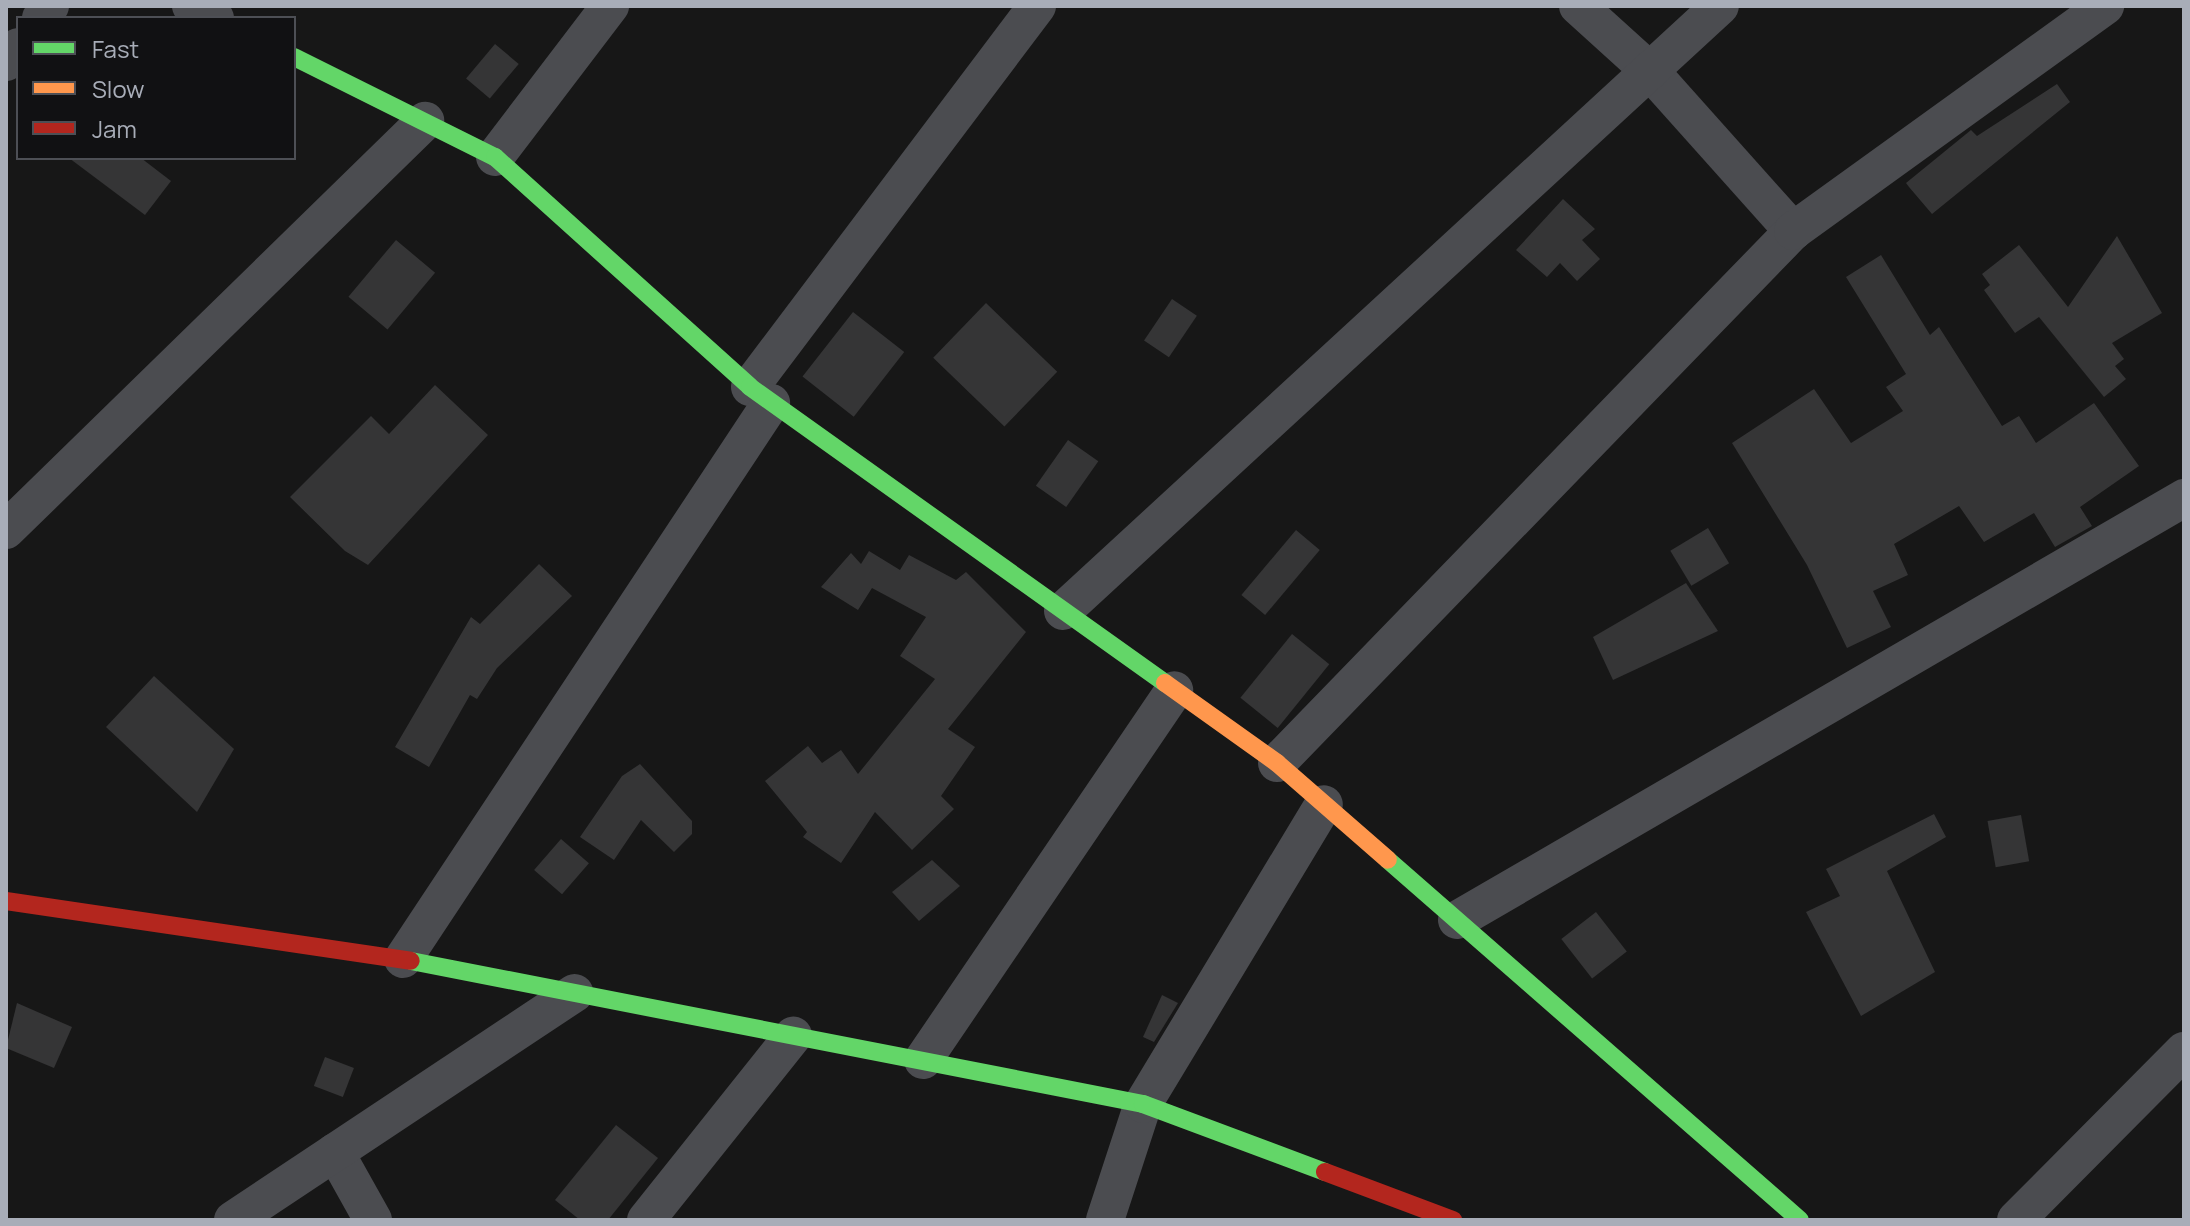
<!DOCTYPE html>
<html>
<head>
<meta charset="utf-8">
<style>
  body { margin:0 }
  #map { position:relative; width:2190px; height:1226px; overflow:hidden; background:#171717; font-family:Manrope,sans-serif }
  div>[style] { position:absolute }
  [style*='--x'] { left:calc(var(--x)*1px); top:calc(var(--y)*1px); width:calc(var(--w)*1px); rotate:calc(var(--a)*1deg) }
  .building>* { inset:0; background:#353536; transform-origin:0 0 }
  .street>* { height:38px; margin:-19px; padding:0 19px; transform-origin:19px; border-radius:19px; background:#4b4c50 }
  .fast>* { height:18px; margin:-9px; padding:0 9px; transform-origin:9px; border-radius:9px; background:#63d668 }
  .slow>* { height:18px; margin:-9px; padding:0 9px; transform-origin:9px; border-radius:9px; background:#ff974d }
  .jam>* { height:18px; margin:-9px; padding:0 9px; transform-origin:9px; border-radius:9px; background:#b3261e }
  span { translate:-50% -50%; white-space:nowrap; text-align:center; line-height:1.15; -webkit-text-stroke:7px #111113; paint-order:stroke }
  .frame { position:absolute; inset:0; border:8px solid #a8adb8; pointer-events:none }
  .legend { position:absolute; left:16px; top:16px; width:280px; height:144px; box-sizing:border-box; background:#111113; border:2px solid #4d4f55; margin:0; padding:10px 14px; list-style:none; font-size:24px; color:#a8adb8 }
  .legend li { display:flex; align-items:center; gap:16px; height:40px }
  .legend b { width:40px; border:2px solid #4d4f55 }
</style>
</head>
<body>
<div id="map">
  <div class="building">
    <i style="left:495px;top:44px;width:31px;height:45px;rotate:40deg"></i>
    <i style="clip-path:polygon(2057px 84px,2070px 102px,1932px 214px,1909px 187px,1906px 183px,1971px 130px,1977px 136px)"></i>
    <i style="clip-path:polygon(69px 158px,141px 158px,171px 181px,145px 215px)"></i>
    <i style="clip-path:polygon(1563px 199px,1595px 229px,1582px 240px,1600px 259px,1577px 281px,1560px 263px,1547px 277px,1516px 250px)"></i>
    <i style="clip-path:polygon(2117px 236px,2162px 313px,2112px 343px,2124px 359px,2115px 366px,2126px 379px,2104px 397px,2039px 317px,2015px 333px,1984px 290px,1990px 285px,1982px 274px,2019px 245px,2068px 307px)"></i>
    <i style="left:396px;top:240px;width:51px;height:74px;rotate:40deg"></i>
    <i style="clip-path:polygon(1881px 255px,1930px 335px,1939px 327px,2002px 426px,2019px 416px,2036px 443px,2094px 403px,2139px 466px,2080px 507px,2092px 526px,2055px 547px,2034px 513px,1984px 542px,1959px 506px,1894px 544px,1908px 575px,1873px 591px,1891px 627px,1847px 648px,1807px 565px,1732px 443px,1814px 389px,1851px 443px,1903px 411px,1886px 387px,1906px 374px,1846px 277px)"></i>
    <i style="left:1172px;top:299px;width:30px;height:50px;rotate:34deg"></i>
    <i style="left:986px;top:303px;width:99px;height:76px;rotate:44deg"></i>
    <i style="left:853px;top:312px;width:65px;height:82px;rotate:38deg"></i>
    <i style="clip-path:polygon(435px 385px,488px 435px,368px 565px,345px 551px,290px 497px,371px 416px,389px 434px)"></i>
    <i style="left:1068px;top:440px;width:37px;height:56px;rotate:35deg"></i>
    <i style="left:1708px;top:528px;width:41px;height:44px;rotate:59deg"></i>
    <i style="left:1296px;top:530px;width:31px;height:85px;rotate:40deg"></i>
    <i style="clip-path:polygon(869px 551px,900px 570px,909px 555px,956px 580px,966px 572px,1026px 632px,948px 729px,975px 747px,941px 796px,954px 809px,912px 850px,875px 812px,841px 863px,803px 837px,807px 832px,765px 781px,808px 746px,822px 763px,841px 750px,858px 774px,935px 679px,900px 656px,926px 617px,872px 588px,858px 610px,821px 587px,851px 553px,861px 564px)"></i>
    <i style="clip-path:polygon(539px 564px,572px 596px,497px 668px,477px 699px,470px 695px,429px 767px,395px 747px,471px 617px,480px 624px)"></i>
    <i style="clip-path:polygon(1686px 583px,1718px 631px,1613px 680px,1593px 637px)"></i>
    <i style="left:1292px;top:634px;width:48px;height:82px;rotate:39deg"></i>
    <i style="clip-path:polygon(154px 676px,234px 749px,197px 812px,106px 727px)"></i>
    <i style="clip-path:polygon(640px 764px,692px 821px,692px 834px,674px 852px,641px 820px,614px 860px,580px 837px,622px 776px)"></i>
    <i style="clip-path:polygon(1934px 814px,1946px 837px,1887px 871px,1935px 972px,1861px 1016px,1806px 912px,1840px 896px,1826px 869px)"></i>
    <i style="left:2021px;top:815px;width:47px;height:34px;rotate:80deg"></i>
    <i style="left:561px;top:839px;width:37px;height:41px;rotate:41deg"></i>
    <i style="clip-path:polygon(932px 860px,960px 886px,919px 921px,892px 892px)"></i>
    <i style="left:1596px;top:912px;width:50px;height:44px;rotate:52deg"></i>
    <i style="clip-path:polygon(1162px 995px,1178px 1003px,1154px 1042px,1143px 1037px)"></i>
    <i style="clip-path:polygon(17px 1003px,72px 1027px,54px 1068px,6px 1048px)"></i>
    <i style="left:325px;top:1057px;width:31px;height:31px;rotate:21deg"></i>
    <i style="clip-path:polygon(616px 1125px,658px 1158px,608px 1220px,580px 1220px,555px 1200px)"></i>
  </div>
  <div class="street">
    <i style="--x:191;--y:6;--w:27;--a:27"></i>
    <i style="--x:1578;--y:6;--w:97;--a:42.1"></i>
    <i style="--x:1650;--y:71;--w:215;--a:48.2"></i>
    <i style="--x:41;--y:18;--w:15;--a:-53"></i>
    <i style="--x:6;--y:62;--w:19;--a:-51"></i>
    <i style="--x:495;--y:157;--w:190;--a:-52.7"></i>
    <i style="--x:750;--y:387;--w:477;--a:-53"></i>
    <i style="--x:6;--y:530;--w:586;--a:-44.31"></i>
    <i style="--x:1063;--y:611;--w:893;--a:-42.64"></i>
    <i style="--x:1277;--y:763;--w:741;--a:-45.87"></i>
    <i style="--x:1793;--y:231;--w:385;--a:-35.8"></i>
    <i style="--x:1457;--y:920;--w:841;--a:-30.13"></i>
    <i style="--x:403;--y:959;--w:667;--a:-56.5"></i>
    <i style="--x:923;--y:1060;--w:447;--a:-55.8"></i>
    <i style="--x:335;--y:1152;--w:78;--a:60.8"></i>
    <i style="--x:233;--y:1220;--w:410;--a:-33.6"></i>
    <i style="--x:646;--y:1220;--w:236;--a:-51.4"></i>
    <i style="--x:1105;--y:1220;--w:122;--a:-71.9"></i>
    <i style="--x:1143;--y:1104;--w:350;--a:-58.9"></i>
    <i style="--x:2016;--y:1220;--w:238;--a:-45.2"></i>
  </div>
  <div class="fast">
    <i style="--x:294;--y:57;--w:225;--a:26.5"></i>
    <i style="--x:495;--y:157;--w:343;--a:42"></i>
    <i style="--x:750;--y:387;--w:510;--a:35.5"></i>
    <i style="--x:1388;--y:860;--w:547;--a:41.15"></i>
    <i style="--x:411;--y:961;--w:746;--a:11.05"></i>
    <i style="--x:1143;--y:1104;--w:194;--a:20.5"></i>
  </div>
  <div class="slow">
    <i style="--x:1165;--y:683;--w:138;--a:35.5"></i>
    <i style="--x:1277;--y:763;--w:147;--a:41.1"></i>
  </div>
  <div class="jam">
    <i style="--x:6;--y:901;--w:409;--a:8.4"></i>
    <i style="--x:1325;--y:1172;--w:137;--a:20.6"></i>
  </div>
  <div class="frame"></div>
  <ul class="legend">
  <li><b style="height:10px;background:#63d668"></b>Fast</li>
  <li><b style="height:10px;background:#ff974d"></b>Slow</li>
  <li><b style="height:10px;background:#b3261e"></b>Jam</li>
  </ul>
</div>
</body>
</html>
